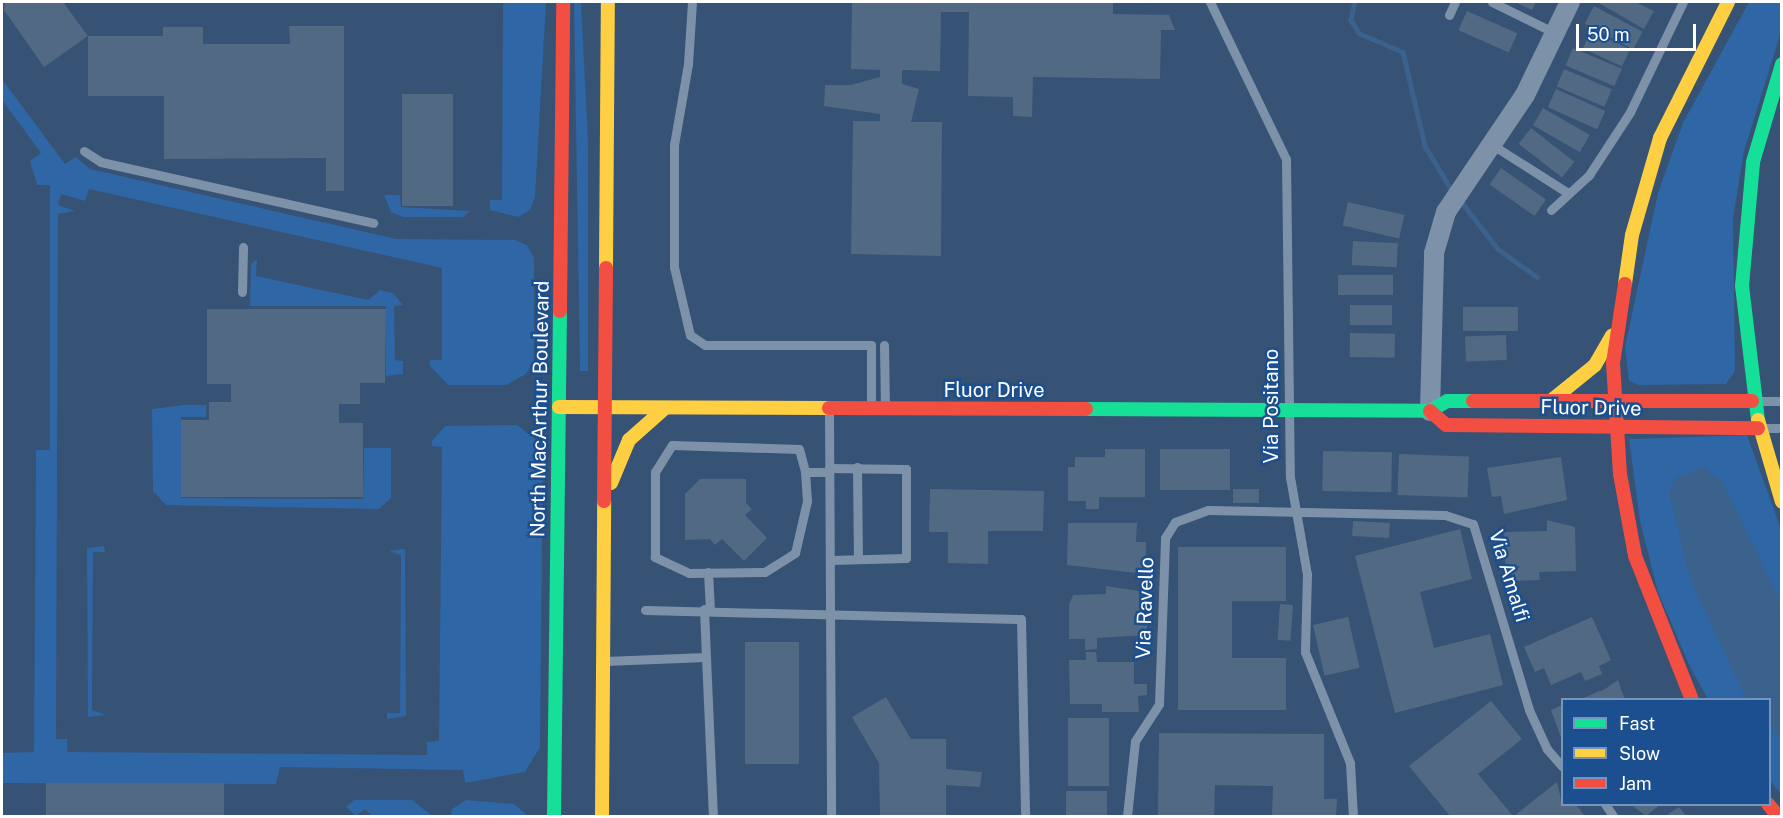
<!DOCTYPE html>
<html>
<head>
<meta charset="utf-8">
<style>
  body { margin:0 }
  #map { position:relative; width:1783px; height:818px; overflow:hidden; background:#365274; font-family:"Public Sans",sans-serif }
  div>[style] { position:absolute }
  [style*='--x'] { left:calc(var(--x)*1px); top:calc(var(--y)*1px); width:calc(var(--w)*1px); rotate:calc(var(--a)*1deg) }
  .green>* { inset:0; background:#2f66a5 }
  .water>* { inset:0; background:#3b618d }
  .stream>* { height:4.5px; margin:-2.25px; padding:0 2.25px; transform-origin:2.25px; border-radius:2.25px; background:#3b618d }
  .building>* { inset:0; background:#526984; transform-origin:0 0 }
  .lane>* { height:9px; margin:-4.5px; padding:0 4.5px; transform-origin:4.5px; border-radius:4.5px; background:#7d92a8 }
  .street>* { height:20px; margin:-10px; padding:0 10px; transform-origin:10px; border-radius:10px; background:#7d92a8 }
  .fast>* { height:14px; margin:-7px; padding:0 7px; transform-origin:7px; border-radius:7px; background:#16e098 }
  .slow>* { height:14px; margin:-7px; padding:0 7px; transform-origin:7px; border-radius:7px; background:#ffcf43 }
  .jam>* { height:14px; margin:-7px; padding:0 7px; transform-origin:7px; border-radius:7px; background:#f24e42 }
  span { translate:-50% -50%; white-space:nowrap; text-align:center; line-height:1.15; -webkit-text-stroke:5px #1b4f8f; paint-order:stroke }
  .street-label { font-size:20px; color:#fff }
  .frame { position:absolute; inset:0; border:3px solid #fff; pointer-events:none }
  .legend { position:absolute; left:1561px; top:698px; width:210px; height:108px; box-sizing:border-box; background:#1b4f8f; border:2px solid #7695bc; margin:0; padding:8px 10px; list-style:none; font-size:18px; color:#fff }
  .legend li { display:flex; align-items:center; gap:12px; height:30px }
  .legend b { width:30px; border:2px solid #7695bc }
  .scale { position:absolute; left:1576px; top:24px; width:120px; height:27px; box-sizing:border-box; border:3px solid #fff; border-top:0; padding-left:8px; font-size:18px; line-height:21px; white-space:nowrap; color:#fff; -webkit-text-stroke:4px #1b4f8f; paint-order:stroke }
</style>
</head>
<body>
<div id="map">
  <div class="green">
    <i style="clip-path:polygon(503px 2px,546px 2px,535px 197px,530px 210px,518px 217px,490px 210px,490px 200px,502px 200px)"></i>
    <i style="clip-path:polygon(574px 2px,581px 2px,588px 142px,588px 371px,580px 371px)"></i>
    <i style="clip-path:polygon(1749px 2px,1781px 2px,1781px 32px,1744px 151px,1733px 218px,1735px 371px,1726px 384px,1639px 385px,1629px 381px,1625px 347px,1658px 193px,1683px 123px)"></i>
    <i style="clip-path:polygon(2px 79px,65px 164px,76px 157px,90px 169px,396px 239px,515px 240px,527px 245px,534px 258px,534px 361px,526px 374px,506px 385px,448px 385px,430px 366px,430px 360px,442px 360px,442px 268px,89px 189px,85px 201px,61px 194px,58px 205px,75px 211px,58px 214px,56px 739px,67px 739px,67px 752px,427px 755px,427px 742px,439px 741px,442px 447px,432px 446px,432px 441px,445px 426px,517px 425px,543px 445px,540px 747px,525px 772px,465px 783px,463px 770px,280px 767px,276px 784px,2px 783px,2px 753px,34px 752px,36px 450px,50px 450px,50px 185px,37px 185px,30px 161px,41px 153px,2px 100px)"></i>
    <i style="clip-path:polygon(384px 195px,400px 195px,401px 207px,470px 211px,463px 217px,403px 217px,391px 212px)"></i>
    <i style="clip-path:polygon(257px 259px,256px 276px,368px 300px,380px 290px,393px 293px,403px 305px,394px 306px,395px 360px,403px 361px,403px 374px,386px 376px,386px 306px,250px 306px,251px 264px)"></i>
    <i style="clip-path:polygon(184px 405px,206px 405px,206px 417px,181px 417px,181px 498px,363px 499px,364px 448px,391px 448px,391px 498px,379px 509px,166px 505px,153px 491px,152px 409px)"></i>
    <i style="clip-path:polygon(1747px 435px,1781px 529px,1781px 794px,1770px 781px,1770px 700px,1708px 699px,1691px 669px,1658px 592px,1640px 521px,1629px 439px)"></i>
    <i style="clip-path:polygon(104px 546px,105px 552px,93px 552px,92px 710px,106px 715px,88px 717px,87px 548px)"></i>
    <i style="clip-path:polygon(405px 549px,406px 716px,387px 719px,387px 713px,400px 713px,401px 555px,389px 551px)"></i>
    <i style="clip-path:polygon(354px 800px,412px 800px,432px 816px,372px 816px,365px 809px,356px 816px,346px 807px)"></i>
    <i style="clip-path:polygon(466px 800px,514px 804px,528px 816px,451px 816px,452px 809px)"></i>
  </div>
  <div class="water">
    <i style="clip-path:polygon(1703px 467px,1722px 481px,1781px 602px,1781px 741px,1770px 726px,1770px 700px,1746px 699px,1690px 579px,1669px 491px,1676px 478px)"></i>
  </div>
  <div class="stream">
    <i style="--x:1355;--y:2;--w:18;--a:103"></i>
    <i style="--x:1351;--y:20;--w:15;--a:58"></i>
    <i style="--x:1359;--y:33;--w:48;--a:23.4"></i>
    <i style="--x:1403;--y:52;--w:97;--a:76.8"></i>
    <i style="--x:1425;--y:146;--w:54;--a:58.7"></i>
    <i style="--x:1460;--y:200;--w:62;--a:52.2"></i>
    <i style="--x:1498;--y:249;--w:48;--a:35.7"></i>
  </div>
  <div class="building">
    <i style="clip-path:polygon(5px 2px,63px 2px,88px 36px,44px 67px,4px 10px)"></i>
    <i style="clip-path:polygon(852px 2px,1113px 2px,1113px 14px,1169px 15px,1175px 30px,1161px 30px,1160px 79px,1033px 77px,1032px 117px,1013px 116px,1013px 97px,968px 96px,969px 12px,941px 12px,940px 71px,902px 70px,902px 84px,919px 89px,911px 122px,942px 122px,941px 256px,851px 254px,853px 121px,880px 121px,880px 114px,824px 106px,825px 85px,851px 85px,880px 77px,880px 70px,851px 69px)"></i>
    <i style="clip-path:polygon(1514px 2px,1536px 2px,1532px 10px)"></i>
    <i style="clip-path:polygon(1597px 2px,1635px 2px,1654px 11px,1644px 29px)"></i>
    <i style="left:1594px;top:6px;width:55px;height:20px;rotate:28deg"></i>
    <i style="left:1467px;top:11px;width:55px;height:21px;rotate:24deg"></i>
    <i style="clip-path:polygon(289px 26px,344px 26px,344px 191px,326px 191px,326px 158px,164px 159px,164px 96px,88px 96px,88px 36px,163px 36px,163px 27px,203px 27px,203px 44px,290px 44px)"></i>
    <i style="left:1591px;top:31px;width:43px;height:19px;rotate:25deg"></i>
    <i style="left:1573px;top:48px;width:53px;height:19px;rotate:23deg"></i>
    <i style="left:1564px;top:69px;width:52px;height:19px;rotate:23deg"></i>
    <i style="left:1556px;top:89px;width:54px;height:20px;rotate:24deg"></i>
    <i style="left:402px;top:94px;width:51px;height:112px"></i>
    <i style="left:1543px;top:108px;width:54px;height:20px;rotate:30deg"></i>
    <i style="left:1531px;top:128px;width:55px;height:20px;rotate:38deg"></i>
    <i style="left:1501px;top:168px;width:55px;height:20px;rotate:35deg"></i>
    <i style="left:1348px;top:202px;width:58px;height:24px;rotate:13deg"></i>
    <i style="left:1353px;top:241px;width:45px;height:24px;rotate:3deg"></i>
    <i style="left:1393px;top:275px;width:20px;height:55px;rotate:90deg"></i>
    <i style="left:1392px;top:305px;width:20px;height:42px;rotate:90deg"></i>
    <i style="left:1463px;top:307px;width:55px;height:24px"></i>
    <i style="clip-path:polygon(207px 309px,386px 309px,385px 383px,360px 383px,360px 404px,339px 404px,339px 423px,363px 423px,363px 497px,181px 497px,181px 420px,209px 420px,209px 402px,231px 402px,231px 384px,207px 384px)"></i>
    <i style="left:1350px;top:333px;width:45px;height:24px;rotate:1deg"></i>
    <i style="left:1506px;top:335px;width:25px;height:41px;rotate:88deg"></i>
    <i style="clip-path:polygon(1105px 449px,1145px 449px,1145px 497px,1099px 497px,1099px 509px,1086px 509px,1086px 501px,1068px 501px,1068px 467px,1075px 467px,1075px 457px,1105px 457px)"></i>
    <i style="left:1160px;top:449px;width:70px;height:41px"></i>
    <i style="left:1323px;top:451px;width:69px;height:40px;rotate:1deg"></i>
    <i style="left:1399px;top:454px;width:70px;height:41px;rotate:2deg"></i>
    <i style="clip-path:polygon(1561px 457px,1567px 500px,1504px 514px,1501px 496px,1492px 497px,1487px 468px)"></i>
    <i style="clip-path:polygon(700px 479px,746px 479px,746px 503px,752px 509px,745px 515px,767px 538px,744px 561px,722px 539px,715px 545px,710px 539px,685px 540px,685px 494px)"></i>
    <i style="clip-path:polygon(930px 489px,1044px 491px,1043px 531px,988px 531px,988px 564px,948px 563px,948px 532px,929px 532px)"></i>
    <i style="left:1259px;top:489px;width:14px;height:26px;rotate:90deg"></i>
    <i style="clip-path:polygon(1547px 520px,1575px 527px,1576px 571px,1539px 572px,1540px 580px,1506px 581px,1504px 532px,1547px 531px)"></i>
    <i style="left:1353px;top:521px;width:37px;height:15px;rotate:3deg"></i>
    <i style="clip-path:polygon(1068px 523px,1137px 523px,1136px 542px,1146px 542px,1145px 574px,1067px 565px)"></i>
    <i style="clip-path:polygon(1460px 529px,1472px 579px,1420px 592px,1434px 648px,1490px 634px,1503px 685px,1395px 713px,1355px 556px)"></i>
    <i style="clip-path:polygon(1178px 547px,1286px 547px,1286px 601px,1232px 601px,1232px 658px,1286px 658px,1286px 710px,1178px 710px)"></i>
    <i style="clip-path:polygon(1106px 586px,1139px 591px,1139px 606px,1147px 606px,1147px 635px,1097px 638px,1097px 649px,1085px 650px,1085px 639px,1069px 639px,1069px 605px,1073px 595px,1106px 594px)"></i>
    <i style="left:1280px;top:604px;width:13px;height:36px;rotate:4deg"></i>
    <i style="left:1348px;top:617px;width:52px;height:36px;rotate:77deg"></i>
    <i style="clip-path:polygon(1592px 617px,1611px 660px,1599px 666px,1602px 674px,1585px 681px,1581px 672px,1551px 685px,1544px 668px,1535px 672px,1524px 647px)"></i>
    <i style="left:745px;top:642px;width:54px;height:122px"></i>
    <i style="clip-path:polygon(1086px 652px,1096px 652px,1097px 662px,1134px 662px,1134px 684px,1147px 684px,1147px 695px,1138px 696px,1139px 712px,1102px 712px,1102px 704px,1070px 704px,1069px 660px,1086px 660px)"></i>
    <i style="clip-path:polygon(1618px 680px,1625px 700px,1578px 700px,1605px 689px)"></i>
    <i style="clip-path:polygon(886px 697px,911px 739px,946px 739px,946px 769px,982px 772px,980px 787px,946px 785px,946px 816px,880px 816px,879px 763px,852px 717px)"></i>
    <i style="clip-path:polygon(1491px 701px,1522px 739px,1478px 774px,1513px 816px,1450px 816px,1409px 766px)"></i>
    <i style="clip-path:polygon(1562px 705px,1562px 740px,1551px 710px)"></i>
    <i style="left:1068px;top:718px;width:41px;height:68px"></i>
    <i style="clip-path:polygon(1159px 733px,1324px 734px,1324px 799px,1337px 799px,1336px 816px,1272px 816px,1273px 786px,1215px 785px,1214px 816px,1158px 816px)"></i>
    <i style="clip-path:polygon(1557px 782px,1562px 804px,1575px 804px,1585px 816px,1514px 816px)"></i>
    <i style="left:46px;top:783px;width:178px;height:33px"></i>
    <i style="left:1066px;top:791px;width:41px;height:25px"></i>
    <i style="clip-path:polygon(1630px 804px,1661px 804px,1646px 816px)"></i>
    <i style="clip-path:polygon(1679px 807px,1686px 816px,1665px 816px)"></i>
  </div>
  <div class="lane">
    <i style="--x:692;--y:2;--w:62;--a:93.7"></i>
    <i style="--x:688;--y:64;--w:82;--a:99.8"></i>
    <i style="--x:674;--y:145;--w:122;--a:90"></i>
    <i style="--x:674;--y:267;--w:70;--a:76.8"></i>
    <i style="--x:690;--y:335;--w:18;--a:34"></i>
    <i style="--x:705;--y:345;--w:166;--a:0"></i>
    <i style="--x:871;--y:345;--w:61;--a:90"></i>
    <i style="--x:1210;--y:2;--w:174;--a:64.2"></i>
    <i style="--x:1286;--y:159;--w:318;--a:89.3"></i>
    <i style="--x:1290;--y:477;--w:98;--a:80.1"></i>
    <i style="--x:1307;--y:574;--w:78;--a:91.5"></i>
    <i style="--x:1305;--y:652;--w:120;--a:67.9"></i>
    <i style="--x:1350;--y:763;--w:53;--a:86.8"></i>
    <i style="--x:1492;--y:2;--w:68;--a:26.2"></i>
    <i style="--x:1449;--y:15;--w:14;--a:-65"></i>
    <i style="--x:1491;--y:144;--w:91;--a:32.5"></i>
    <i style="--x:84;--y:151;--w:20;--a:33"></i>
    <i style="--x:101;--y:162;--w:279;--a:12.6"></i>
    <i style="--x:1551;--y:210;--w:52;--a:-42.6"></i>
    <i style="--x:1589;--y:175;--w:75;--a:-56.9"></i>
    <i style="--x:1630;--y:112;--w:122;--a:-64.3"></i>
    <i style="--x:242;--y:292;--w:45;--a:-88.7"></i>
    <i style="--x:884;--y:345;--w:62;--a:89.1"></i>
    <i style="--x:1754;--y:401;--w:28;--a:0"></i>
    <i style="--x:829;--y:411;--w:405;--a:89.7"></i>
    <i style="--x:1764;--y:428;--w:18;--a:0"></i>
    <i style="--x:857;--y:467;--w:92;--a:89.4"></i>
    <i style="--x:829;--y:468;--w:77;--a:0.7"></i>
    <i style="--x:906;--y:469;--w:89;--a:90"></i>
    <i style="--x:906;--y:558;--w:76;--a:178.5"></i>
    <i style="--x:805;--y:472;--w:29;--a:86"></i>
    <i style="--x:807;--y:501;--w:53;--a:103"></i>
    <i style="--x:795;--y:553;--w:36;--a:148"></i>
    <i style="--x:764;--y:572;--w:75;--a:179.2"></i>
    <i style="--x:689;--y:573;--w:38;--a:-155"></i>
    <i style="--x:655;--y:557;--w:85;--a:-90"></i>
    <i style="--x:655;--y:472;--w:32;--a:-58"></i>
    <i style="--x:672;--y:445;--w:127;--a:1.8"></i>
    <i style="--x:799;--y:449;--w:24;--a:75"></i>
    <i style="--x:805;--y:472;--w:24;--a:0"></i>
    <i style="--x:708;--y:572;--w:37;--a:87"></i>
    <i style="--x:645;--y:610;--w:376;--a:1.4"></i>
    <i style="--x:1021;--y:619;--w:197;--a:88.8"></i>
    <i style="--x:706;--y:657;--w:159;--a:87.5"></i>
    <i style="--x:605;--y:661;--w:101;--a:-2.3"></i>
    <i style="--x:706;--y:657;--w:48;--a:-92.4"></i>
    <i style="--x:1605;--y:804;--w:14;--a:56"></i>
    <i style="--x:1127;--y:816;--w:75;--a:-83.9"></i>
    <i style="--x:1135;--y:741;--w:44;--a:-57"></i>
    <i style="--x:1159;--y:704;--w:166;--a:-87.9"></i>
    <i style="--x:1165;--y:538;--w:19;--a:-58"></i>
    <i style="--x:1175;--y:522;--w:35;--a:-20"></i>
    <i style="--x:1208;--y:510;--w:237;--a:1.2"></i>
    <i style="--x:1445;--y:515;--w:29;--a:18"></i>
    <i style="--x:1473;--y:524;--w:194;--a:73.2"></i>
    <i style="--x:1529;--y:710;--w:43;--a:65.2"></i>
    <i style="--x:1547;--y:749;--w:23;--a:49"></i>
  </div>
  <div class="street">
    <i style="--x:1430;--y:411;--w:158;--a:-88.5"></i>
    <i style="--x:1434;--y:253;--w:43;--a:-73.7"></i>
    <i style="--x:1446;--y:212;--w:141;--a:-56"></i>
    <i style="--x:1525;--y:95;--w:103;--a:-64.2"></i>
  </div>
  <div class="fast">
    <i style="--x:1086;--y:409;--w:344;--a:0.3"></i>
    <i style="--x:1430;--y:411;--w:20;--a:-30"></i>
    <i style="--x:1447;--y:401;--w:26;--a:0"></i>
    <i style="--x:1758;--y:420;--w:135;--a:-96.8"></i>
    <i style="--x:1742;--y:286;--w:124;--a:-84.9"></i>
    <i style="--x:1753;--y:162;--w:102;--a:-73.5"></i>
    <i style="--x:554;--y:816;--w:505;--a:-89.32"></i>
  </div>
  <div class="slow">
    <i style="--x:606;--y:268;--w:266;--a:-89.6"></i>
    <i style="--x:1625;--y:284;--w:49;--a:-81.9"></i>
    <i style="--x:1632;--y:235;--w:101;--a:-73.9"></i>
    <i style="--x:1660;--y:138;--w:152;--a:-63.4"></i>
    <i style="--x:1552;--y:400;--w:55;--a:-39.1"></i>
    <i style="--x:1595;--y:365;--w:34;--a:-60"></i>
    <i style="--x:559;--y:407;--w:270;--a:0.2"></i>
    <i style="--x:1758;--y:420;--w:85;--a:73.7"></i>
    <i style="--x:611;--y:483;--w:47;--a:-67.3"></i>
    <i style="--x:629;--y:440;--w:47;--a:-41.5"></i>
    <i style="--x:602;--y:816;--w:315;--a:-89.6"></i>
  </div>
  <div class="jam">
    <i style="--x:1625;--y:284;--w:80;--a:98.6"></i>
    <i style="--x:1613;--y:363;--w:111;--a:86.4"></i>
    <i style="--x:1620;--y:474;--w:83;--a:79.6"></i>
    <i style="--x:1635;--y:556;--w:155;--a:68.4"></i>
    <i style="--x:560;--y:311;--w:309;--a:-89.4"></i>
    <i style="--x:1473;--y:401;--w:279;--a:0"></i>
    <i style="--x:829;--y:408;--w:257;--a:0.2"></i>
    <i style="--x:1430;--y:411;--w:21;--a:41"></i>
    <i style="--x:1446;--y:425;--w:312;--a:0.6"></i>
    <i style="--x:604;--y:501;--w:233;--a:-89.5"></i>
    <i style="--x:1768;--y:804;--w:16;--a:50"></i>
  </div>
  <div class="street-label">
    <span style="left:994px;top:390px">Fluor Drive</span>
    <span style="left:1271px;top:406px;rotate:-90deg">Via Positano</span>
    <span style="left:1591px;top:408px;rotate:1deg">Fluor Drive</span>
    <span style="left:540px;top:409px;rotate:-89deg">North MacArthur Boulevard</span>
    <span style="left:1509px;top:576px;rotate:73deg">Via Amalfi</span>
    <span style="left:1145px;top:608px;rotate:-88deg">Via Ravello</span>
  </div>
  <div class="frame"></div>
  <ul class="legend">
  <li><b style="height:8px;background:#16e098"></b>Fast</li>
  <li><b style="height:8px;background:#ffcf43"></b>Slow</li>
  <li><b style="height:8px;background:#f24e42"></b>Jam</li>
  </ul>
  <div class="scale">50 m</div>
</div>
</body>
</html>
